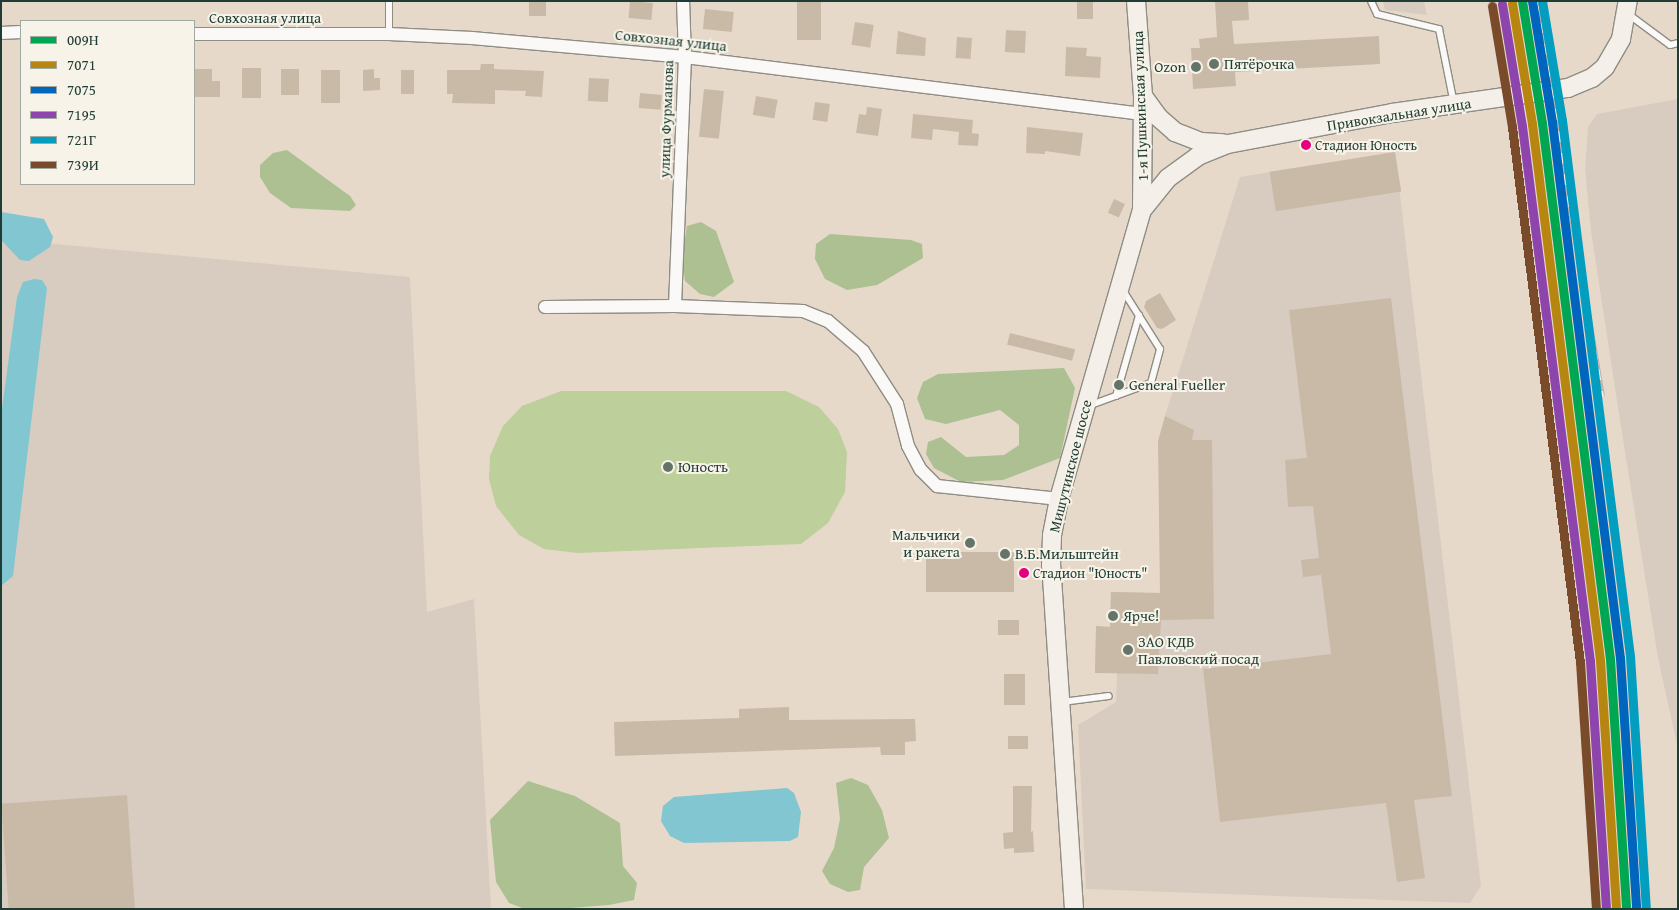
<!DOCTYPE html>
<html>
<head>
<meta charset="utf-8">
<style>
  body { margin:0 }
  #map { position:relative; width:1679px; height:910px; overflow:hidden; background:#e7d9ca; font-family:"Gentium Book Plus",serif }
  div>[style] { position:absolute }
  [style*='--x'] { left:calc(var(--x)*1px); top:calc(var(--y)*1px); width:calc(var(--w)*1px); rotate:calc(var(--a)*1deg) }
  .industrial>* { inset:0; background:#d8ccc1 }
  .green>* { inset:0; background:#bdcf9a }
  .forest>* { inset:0; background:#acc092 }
  .water>* { inset:0; background:#81c6d0 }
  .building>* { inset:0; background:#c9baa8; transform-origin:0 0 }
  .roads { filter:drop-shadow(1px 0 #8e8d84) drop-shadow(-1px 0 #8e8d84) drop-shadow(0 1px #8e8d84) drop-shadow(0 -1px #8e8d84) }
  .lane>* { height:6px; margin:-3px; padding:0 3px; transform-origin:3px; border-radius:3px; background:#fbf9f7 }
  .street>* { height:12px; margin:-6px; padding:0 6px; transform-origin:6px; border-radius:6px; background:#fbf9f7 }
  .secondary>* { height:18px; margin:-9px; padding:0 9px; transform-origin:9px; border-radius:9px; background:#f4efe9 }
  .rail>* { height:5.5px; margin-top:-2.75px; transform-origin:0; background:repeating-linear-gradient(90deg,#f7f3e8 0 11px,#b2b4b0 0 22px); box-sizing:border-box; border-block:1px solid #b2b4b0 }
  .rail-1>* { height:9px; margin:-4.5px; padding:0 4.5px; transform-origin:4.5px; border-radius:4.5px; background:#00a651 }
  .rail-2>* { height:9px; margin:-4.5px; padding:0 4.5px; transform-origin:4.5px; border-radius:4.5px; background:#b68610 }
  .rail-3>* { height:9px; margin:-4.5px; padding:0 4.5px; transform-origin:4.5px; border-radius:4.5px; background:#0065bd }
  .rail-4>* { height:9px; margin:-4.5px; padding:0 4.5px; transform-origin:4.5px; border-radius:4.5px; background:#8e44ad }
  .rail-5>* { height:9px; margin:-4.5px; padding:0 4.5px; transform-origin:4.5px; border-radius:4.5px; background:#039ebf }
  .rail-6>* { height:9px; margin:-4.5px; padding:0 4.5px; transform-origin:4.5px; border-radius:4.5px; background:#7a4b2a }
  .dots>* { width:14px; height:14px; translate:-50% -50%; box-sizing:border-box; border:2px solid #f7f3e8; border-radius:50% }
  span { translate:-50% -50%; white-space:nowrap; text-align:center; line-height:1.15; -webkit-text-stroke:4px #f7f3e8; paint-order:stroke }
  .bus-label { font-size:14px; color:#1f3d34 }
  .left { translate:0 -50%; text-align:left }
  .street-label { font-size:15px; color:#1f3d34 }
  .poi-label { font-size:15px; color:#1f3d34 }
  .right { translate:-100% -50%; text-align:right }
  .frame { position:absolute; inset:0; border:2px solid #1f3d34; pointer-events:none }
  .legend { position:absolute; left:20px; top:20px; width:175px; height:165px; box-sizing:border-box; background:#f7f3e8; border:1px solid #a1aaa0; margin:0; padding:6px 9px; list-style:none; font-size:15px; color:#1f3d34 }
  .legend li { display:flex; align-items:center; gap:10px; height:25px }
  .legend b { width:25px; border:1px solid #a1aaa0 }
</style>
</head>
<body>
<div id="map">
  <div class="industrial">
    <i style="clip-path:polygon(1383px 1px,1424px 1px,1427px 15px,1385px 10px)"></i>
    <i style="clip-path:polygon(1678px 99px,1678px 749px,1658px 658px,1618px 408px,1591px 231px,1585px 169px,1588px 127px,1597px 114px)"></i>
    <i style="clip-path:polygon(1395px 152px,1481px 886px,1470px 903px,1086px 889px,1078px 725px,1116px 702px,1117px 673px,1095px 673px,1096px 626px,1110px 627px,1111px 592px,1160px 593px,1165px 416px,1240px 177px)"></i>
    <i style="clip-path:polygon(1px 239px,410px 277px,427px 612px,474px 599px,491px 909px,1px 909px)"></i>
  </div>
  <div class="green">
    <i style="clip-path:polygon(561px 391px,786px 391px,819px 407px,838px 429px,847px 452px,845px 492px,828px 523px,801px 544px,577px 553px,544px 549px,519px 535px,496px 506px,489px 479px,490px 456px,503px 426px,522px 406px)"></i>
  </div>
  <div class="forest">
    <i style="clip-path:polygon(287px 150px,350px 196px,356px 205px,350px 211px,291px 208px,270px 193px,260px 177px,260px 165px,273px 153px)"></i>
    <i style="clip-path:polygon(701px 222px,716px 231px,734px 282px,714px 297px,700px 294px,685px 281px,682px 255px,687px 226px)"></i>
    <i style="clip-path:polygon(830px 234px,911px 240px,922px 244px,923px 258px,877px 285px,847px 290px,825px 279px,815px 259px,816px 244px)"></i>
    <i style="clip-path:polygon(1064px 368px,1075px 388px,1060px 458px,1003px 480px,961px 482px,934px 468px,926px 454px,928px 442px,941px 437px,966px 457px,1004px 455px,1019px 445px,1019px 425px,1000px 410px,946px 424px,925px 419px,917px 398px,923px 382px,938px 374px)"></i>
    <i style="clip-path:polygon(851px 778px,868px 785px,882px 810px,889px 838px,864px 867px,860px 890px,848px 892px,830px 884px,822px 871px,834px 848px,840px 819px,836px 783px)"></i>
    <i style="clip-path:polygon(528px 781px,575px 796px,620px 823px,623px 866px,637px 883px,634px 900px,609px 905px,557px 909px,525px 909px,509px 903px,496px 882px,490px 820px)"></i>
  </div>
  <div class="water">
    <i style="clip-path:polygon(1px 212px,44px 219px,53px 237px,50px 247px,29px 261px,20px 260px,1px 240px)"></i>
    <i style="clip-path:polygon(34px 279px,42px 280px,47px 288px,13px 576px,1px 586px,1px 416px,17px 297px,23px 282px)"></i>
    <i style="clip-path:polygon(787px 788px,794px 793px,801px 812px,798px 837px,790px 841px,684px 843px,670px 836px,661px 821px,663px 806px,674px 797px)"></i>
  </div>
  <div class="building">
    <i style="left:529px;top:1px;width:17px;height:15px"></i>
    <i style="left:630px;top:1px;width:23px;height:17px;rotate:5deg"></i>
    <i style="left:797px;top:1px;width:24px;height:39px"></i>
    <i style="left:1077px;top:1px;width:16px;height:18px"></i>
    <i style="clip-path:polygon(1215px 1px,1248px 1px,1249px 20px,1232px 21px,1234px 44px,1379px 36px,1380px 64px,1235px 72px,1236px 86px,1193px 89px,1191px 48px,1200px 48px,1199px 39px,1217px 37px)"></i>
    <i style="left:705px;top:9px;width:29px;height:20px;rotate:6deg"></i>
    <i style="left:855px;top:22px;width:19px;height:23px;rotate:9deg"></i>
    <i style="left:1006px;top:30px;width:20px;height:22px;rotate:3deg"></i>
    <i style="clip-path:polygon(898px 31px,926px 38px,925px 56px,896px 54px)"></i>
    <i style="left:957px;top:37px;width:15px;height:21px;rotate:4deg"></i>
    <i style="clip-path:polygon(1066px 47px,1087px 48px,1086px 56px,1101px 57px,1100px 78px,1065px 76px)"></i>
    <i style="clip-path:polygon(481px 64px,494px 64px,494px 69px,544px 71px,542px 97px,525px 96px,526px 91px,495px 90px,495px 104px,452px 103px,453px 94px,447px 94px,447px 70px,480px 70px)"></i>
    <i style="left:242px;top:68px;width:19px;height:30px"></i>
    <i style="clip-path:polygon(194px 69px,212px 69px,212px 81px,220px 81px,220px 97px,194px 97px)"></i>
    <i style="left:281px;top:69px;width:18px;height:26px"></i>
    <i style="clip-path:polygon(374px 69px,374px 78px,380px 78px,380px 90px,363px 91px,363px 70px)"></i>
    <i style="left:321px;top:70px;width:19px;height:33px"></i>
    <i style="left:401px;top:70px;width:13px;height:24px"></i>
    <i style="left:589px;top:78px;width:20px;height:23px;rotate:3deg"></i>
    <i style="left:704px;top:89px;width:20px;height:48px;rotate:6deg"></i>
    <i style="left:640px;top:93px;width:22px;height:15px;rotate:5deg"></i>
    <i style="left:756px;top:96px;width:22px;height:19px;rotate:10deg"></i>
    <i style="left:815px;top:102px;width:15px;height:18px;rotate:8deg"></i>
    <i style="clip-path:polygon(867px 107px,882px 109px,878px 136px,856px 133px,859px 114px,866px 115px)"></i>
    <i style="clip-path:polygon(913px 114px,973px 120px,972px 133px,979px 134px,978px 146px,958px 145px,959px 132px,933px 129px,932px 140px,911px 138px)"></i>
    <i style="clip-path:polygon(1027px 127px,1083px 133px,1080px 156px,1045px 151px,1045px 154px,1026px 153px)"></i>
    <i style="left:1395px;top:152px;width:40px;height:127px;rotate:81deg"></i>
    <i style="left:1114px;top:199px;width:12px;height:15px;rotate:24deg"></i>
    <i style="clip-path:polygon(1160px 293px,1176px 320px,1162px 329px,1157px 328px,1144px 307px,1146px 301px)"></i>
    <i style="clip-path:polygon(1391px 298px,1452px 796px,1414px 800px,1425px 878px,1397px 882px,1386px 803px,1220px 822px,1203px 669px,1331px 654px,1321px 575px,1303px 577px,1301px 560px,1319px 558px,1313px 506px,1288px 507px,1285px 460px,1307px 458px,1289px 310px)"></i>
    <i style="left:1010px;top:333px;width:67px;height:12px;rotate:14deg"></i>
    <i style="clip-path:polygon(1165px 416px,1194px 430px,1192px 440px,1212px 440px,1214px 619px,1161px 620px,1158px 674px,1095px 673px,1096px 626px,1110px 627px,1111px 592px,1160px 593px,1158px 441px)"></i>
    <i style="left:926px;top:552px;width:88px;height:40px"></i>
    <i style="left:998px;top:620px;width:21px;height:15px"></i>
    <i style="left:1004px;top:674px;width:21px;height:31px"></i>
    <i style="clip-path:polygon(789px 707px,789px 720px,915px 719px,916px 741px,905px 742px,905px 755px,881px 755px,880px 747px,615px 756px,614px 722px,739px 718px,739px 709px)"></i>
    <i style="left:1008px;top:736px;width:20px;height:13px"></i>
    <i style="clip-path:polygon(1013px 786px,1032px 786px,1031px 832px,1033px 831px,1034px 852px,1014px 853px,1014px 848px,1004px 849px,1003px 833px,1013px 832px)"></i>
    <i style="left:127px;top:795px;width:114px;height:126px;rotate:86deg"></i>
  </div>
  <div class="roads">
    <div class="lane">
      <i style="--x:1371;--y:1;--w:14;--a:65"></i>
      <i style="--x:1377;--y:14;--w:64;--a:13.6"></i>
      <i style="--x:1439;--y:29;--w:76;--a:78.7"></i>
      <i style="--x:1628;--y:14;--w:52;--a:36.4"></i>
      <i style="--x:1670;--y:45;--w:8;--a:-14"></i>
      <i style="--x:389;--y:34;--w:33;--a:-90"></i>
      <i style="--x:1116;--y:396;--w:84;--a:-74.1"></i>
      <i style="--x:1088;--y:406;--w:67;--a:-20.1"></i>
      <i style="--x:1151;--y:383;--w:35;--a:-75"></i>
      <i style="--x:1160;--y:349;--w:71;--a:-122.3"></i>
      <i style="--x:1062;--y:702;--w:47;--a:-7.3"></i>
    </div>
    <div class="street">
      <i style="--x:1;--y:33;--w:20;--a:-3"></i>
      <i style="--x:194;--y:34;--w:195;--a:0"></i>
      <i style="--x:389;--y:34;--w:83;--a:2.8"></i>
      <i style="--x:472;--y:38;--w:214;--a:5.1"></i>
      <i style="--x:685;--y:57;--w:461;--a:7.1"></i>
      <i style="--x:675;--y:306;--w:249;--a:-87.7"></i>
      <i style="--x:685;--y:57;--w:56;--a:-92"></i>
      <i style="--x:545;--y:307;--w:130;--a:-0.4"></i>
      <i style="--x:675;--y:306;--w:128;--a:2.2"></i>
      <i style="--x:803;--y:311;--w:27;--a:22"></i>
      <i style="--x:828;--y:321;--w:46;--a:40.6"></i>
      <i style="--x:863;--y:351;--w:63;--a:57.3"></i>
      <i style="--x:897;--y:404;--w:43;--a:75.3"></i>
      <i style="--x:908;--y:446;--w:27;--a:62"></i>
      <i style="--x:921;--y:470;--w:23;--a:45"></i>
      <i style="--x:937;--y:486;--w:123;--a:6.1"></i>
    </div>
    <div class="secondary">
      <i style="--x:1143;--y:96;--w:26;--a:54"></i>
      <i style="--x:1158;--y:117;--w:23;--a:41"></i>
      <i style="--x:1175;--y:132;--w:28;--a:21"></i>
      <i style="--x:1201;--y:142;--w:22;--a:3"></i>
      <i style="--x:1142;--y:210;--w:41;--a:-50.9"></i>
      <i style="--x:1168;--y:178;--w:37;--a:-36"></i>
      <i style="--x:1198;--y:156;--w:32;--a:-22"></i>
      <i style="--x:1228;--y:144;--w:167;--a:-10.7"></i>
      <i style="--x:1392;--y:113;--w:178;--a:-8.1"></i>
      <i style="--x:1568;--y:88;--w:26;--a:-23"></i>
      <i style="--x:1592;--y:78;--w:17;--a:-40"></i>
      <i style="--x:1605;--y:67;--w:32;--a:-60"></i>
      <i style="--x:1621;--y:39;--w:39;--a:-80"></i>
      <i style="--x:1074;--y:909;--w:345;--a:-93.8"></i>
      <i style="--x:1051;--y:565;--w:30;--a:-88"></i>
      <i style="--x:1052;--y:535;--w:37;--a:-79"></i>
      <i style="--x:1059;--y:499;--w:301;--a:-74"></i>
      <i style="--x:1142;--y:210;--w:114;--a:-89.5"></i>
      <i style="--x:1143;--y:96;--w:95;--a:-94.2"></i>
    </div>
  </div>
  <div class="rail">
    <i style="--x:1536;--y:1;--w:401;--a:80.5"></i>
  </div>
  <div class="rail-1">
    <i style="--x:1522;--y:1;--w:124;--a:80.7"></i>
    <i style="--x:1542;--y:123;--w:540;--a:82.77"></i>
    <i style="--x:1610;--y:659;--w:251;--a:86.3"></i>
  </div>
  <div class="rail-2">
    <i style="--x:1512;--y:3;--w:123;--a:80.6"></i>
    <i style="--x:1532;--y:124;--w:540;--a:82.77"></i>
    <i style="--x:1600;--y:660;--w:250;--a:86.3"></i>
  </div>
  <div class="rail-3">
    <i style="--x:1532;--y:1;--w:123;--a:80.6"></i>
    <i style="--x:1552;--y:122;--w:540;--a:82.77"></i>
    <i style="--x:1620;--y:658;--w:251;--a:86.3"></i>
  </div>
  <div class="rail-4">
    <i style="--x:1502;--y:4;--w:124;--a:80.7"></i>
    <i style="--x:1522;--y:126;--w:539;--a:82.76"></i>
    <i style="--x:1590;--y:661;--w:249;--a:86.3"></i>
  </div>
  <div class="rail-5">
    <i style="--x:1542;--y:1;--w:121;--a:80.5"></i>
    <i style="--x:1562;--y:120;--w:540;--a:82.77"></i>
    <i style="--x:1630;--y:656;--w:253;--a:86.4"></i>
  </div>
  <div class="rail-6">
    <i style="--x:1492;--y:6;--w:123;--a:80.6"></i>
    <i style="--x:1512;--y:127;--w:539;--a:82.76"></i>
    <i style="--x:1580;--y:662;--w:248;--a:86.3"></i>
  </div>
  <div class="dots">
    <i style="left:1214px;top:64px;background:#657468"></i>
    <i style="left:1196px;top:67px;background:#657468"></i>
    <i style="left:1306px;top:145px;background:#e5007d"></i>
    <i style="left:1119px;top:385px;background:#657468"></i>
    <i style="left:668px;top:467px;background:#657468"></i>
    <i style="left:970px;top:543px;background:#657468"></i>
    <i style="left:1005px;top:554px;background:#657468"></i>
    <i style="left:1024px;top:573px;background:#e5007d"></i>
    <i style="left:1113px;top:616px;background:#657468"></i>
    <i style="left:1128px;top:650px;background:#657468"></i>
  </div>
  <div class="bus-label">
    <span class="left" style="left:1315px;top:145px">Стадион Юность</span>
    <span class="left" style="left:1033px;top:573px">Стадион "Юность"</span>
  </div>
  <div class="street-label">
    <span style="left:265px;top:18px">Совхозная улица</span>
    <span style="left:671px;top:40px;rotate:6deg">Совхозная улица</span>
    <span style="left:1140px;top:106px;rotate:-92deg">1-я Пушкинская улица</span>
    <span style="left:1399px;top:114px;rotate:-9deg">Привокзальная улица</span>
    <span style="left:666px;top:119px;rotate:-88deg">улица Фурманова</span>
    <span style="left:1070px;top:466px;rotate:-76deg">Мишутинское шоссе</span>
  </div>
  <div class="poi-label">
    <span class="left" style="left:1224px;top:64px">Пятёрочка</span>
    <span class="right" style="left:1186px;top:67px">Ozon</span>
    <span class="left" style="left:1129px;top:385px">General Fueller</span>
    <span class="left" style="left:678px;top:467px">Юность</span>
    <span class="right" style="left:960px;top:543px">Мальчики<br>и ракета</span>
    <span class="left" style="left:1015px;top:554px">В.Б.Мильштейн</span>
    <span class="left" style="left:1123px;top:616px">Ярче!</span>
    <span class="left" style="left:1138px;top:650px">ЗАО КДВ<br>Павловский посад</span>
  </div>
  <div class="frame"></div>
  <ul class="legend">
  <li><b style="height:6px;background:#00a651"></b>009Н</li>
  <li><b style="height:6px;background:#b68610"></b>7071</li>
  <li><b style="height:6px;background:#0065bd"></b>7075</li>
  <li><b style="height:6px;background:#8e44ad"></b>7195</li>
  <li><b style="height:6px;background:#039ebf"></b>721Г</li>
  <li><b style="height:6px;background:#7a4b2a"></b>739И</li>
  </ul>
</div>
</body>
</html>
